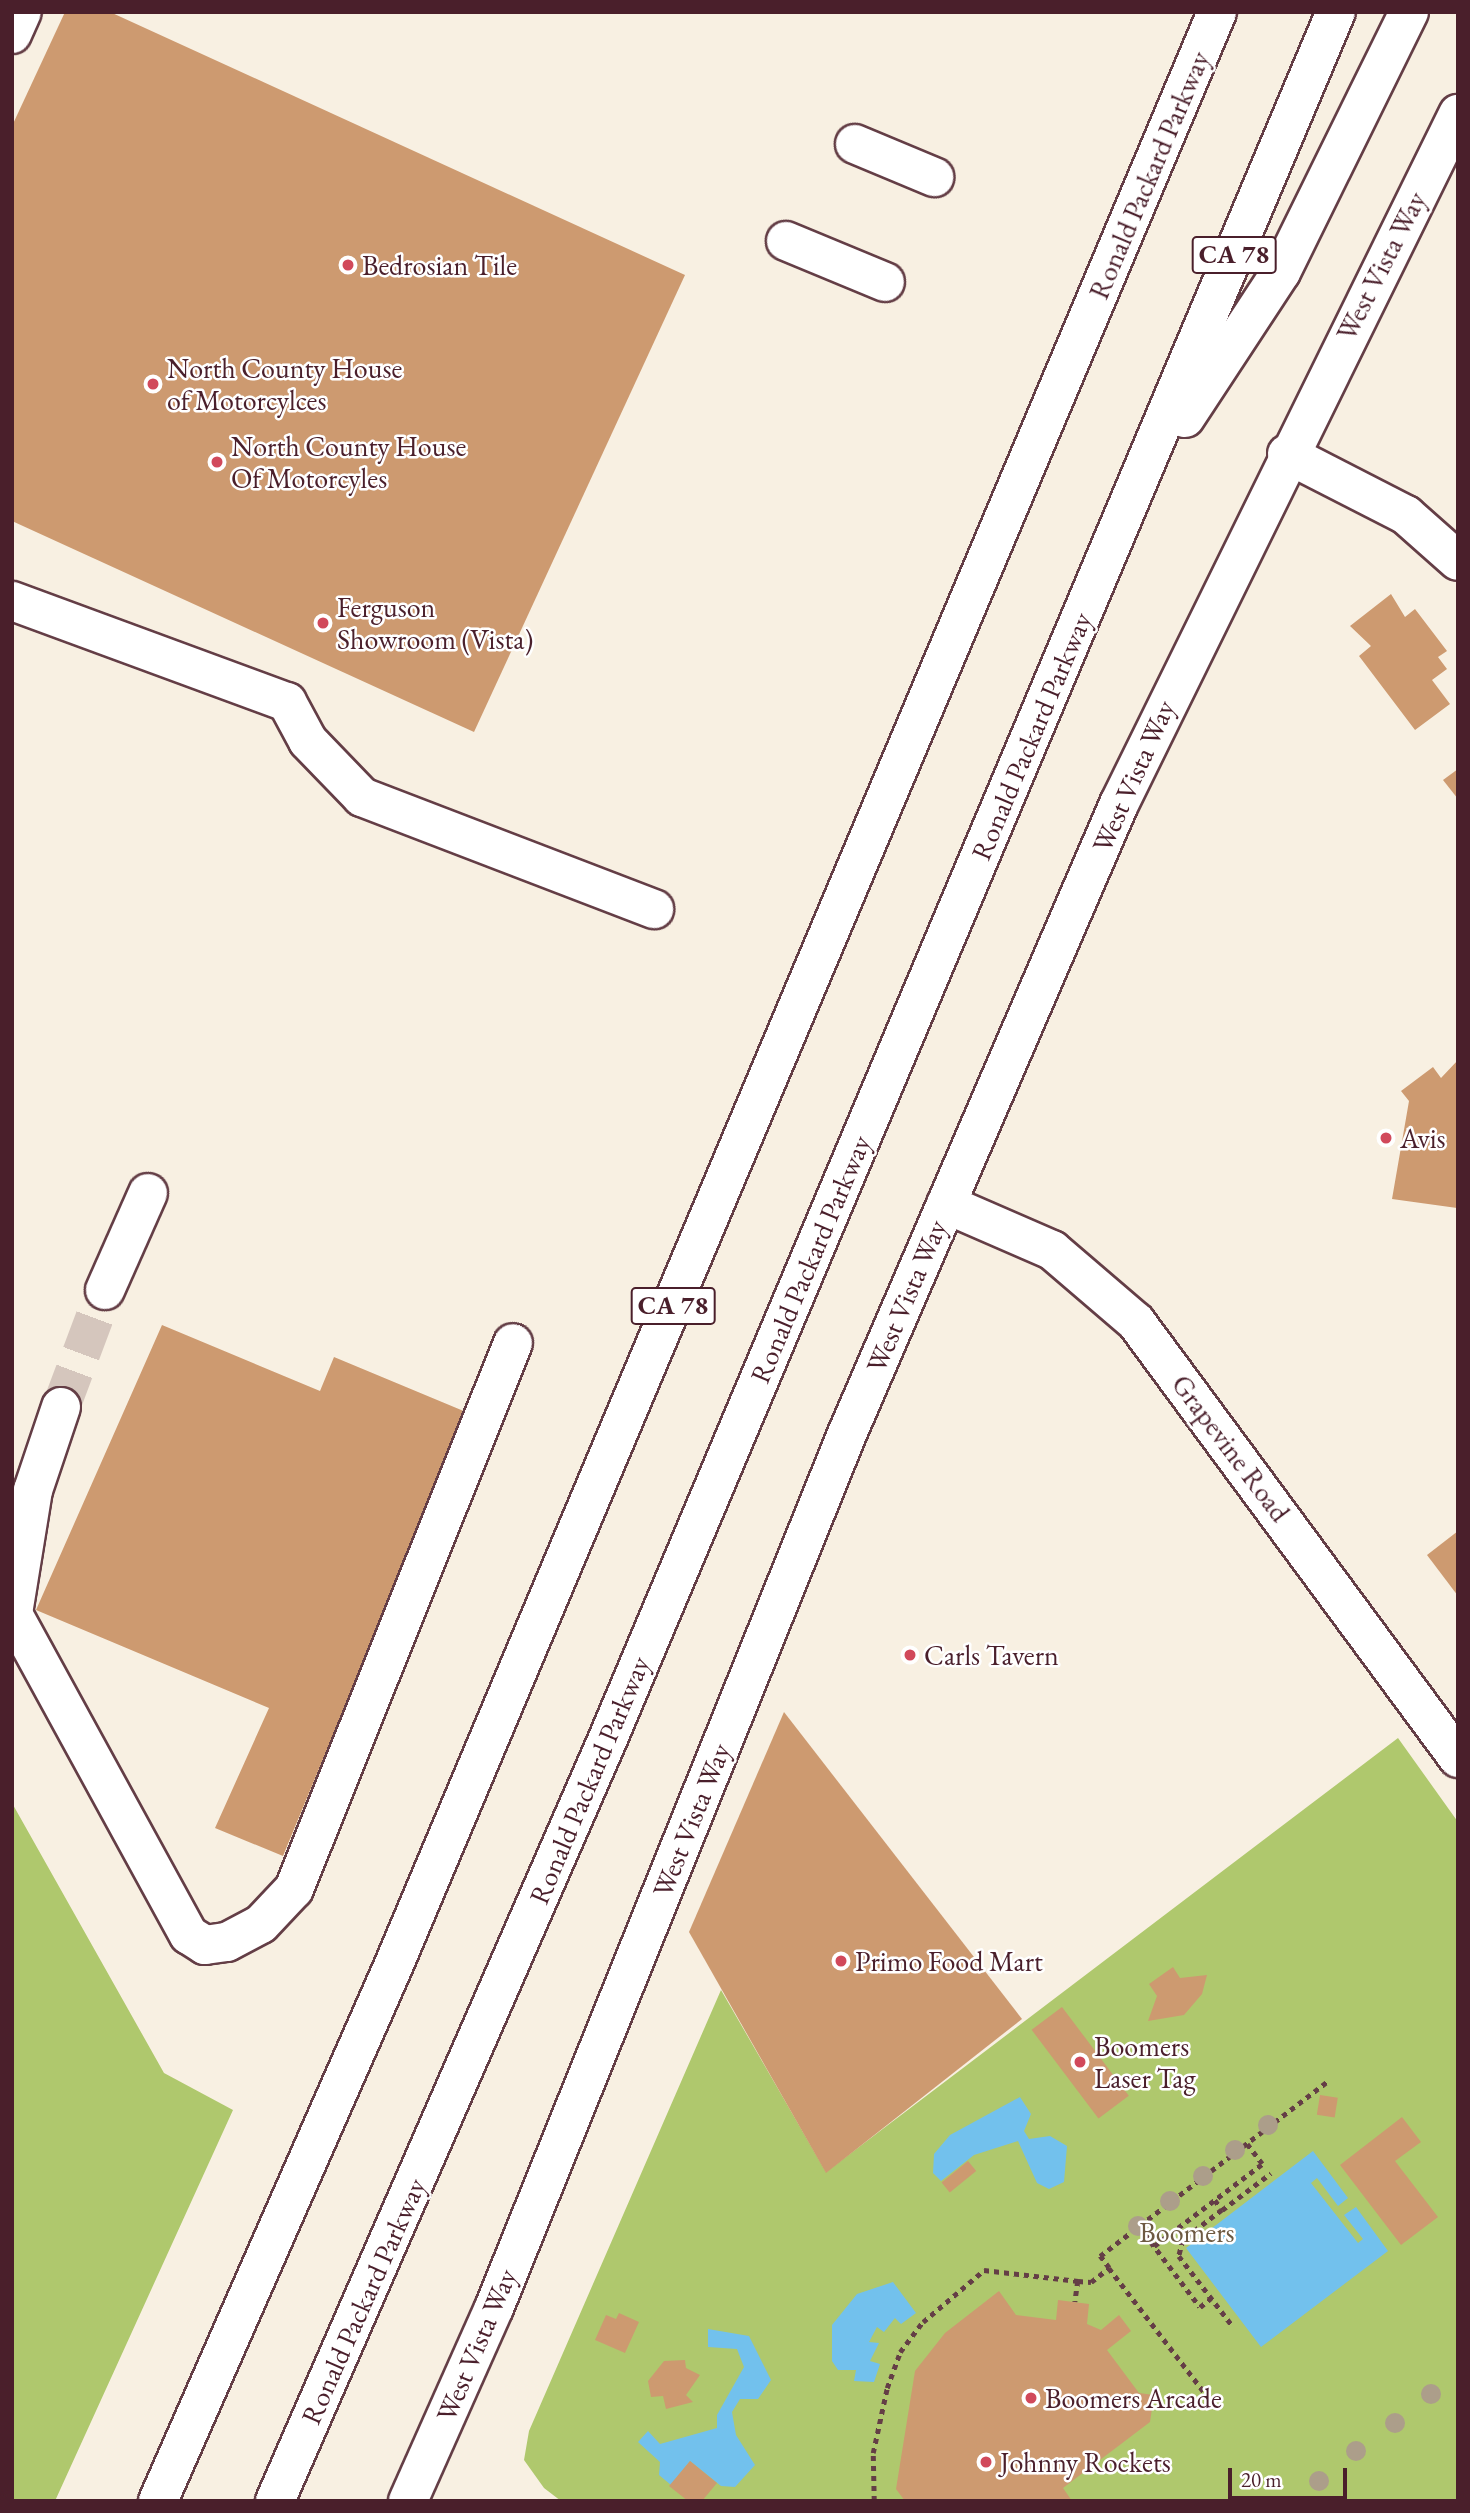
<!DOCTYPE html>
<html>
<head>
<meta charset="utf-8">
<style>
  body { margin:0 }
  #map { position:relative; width:1470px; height:2513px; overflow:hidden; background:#f8f0e2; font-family:"EB Garamond",serif }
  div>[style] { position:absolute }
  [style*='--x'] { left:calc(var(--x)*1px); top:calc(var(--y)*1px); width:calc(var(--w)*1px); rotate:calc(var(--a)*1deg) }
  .green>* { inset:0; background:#afc86d }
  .water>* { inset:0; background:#72c1ed }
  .building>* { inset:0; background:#cd9a70; transform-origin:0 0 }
  .minor-tunnel>* { height:38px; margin-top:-19px; transform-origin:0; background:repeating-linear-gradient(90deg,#d5c6bd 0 38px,transparent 0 57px) }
  .path>* { height:4.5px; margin-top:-2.25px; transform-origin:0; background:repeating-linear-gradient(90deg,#643e46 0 5px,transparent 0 10px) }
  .roads { filter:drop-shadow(2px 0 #643e46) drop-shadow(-2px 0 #643e46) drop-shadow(0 2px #643e46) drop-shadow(0 -2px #643e46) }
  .minor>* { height:38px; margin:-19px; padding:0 19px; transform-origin:19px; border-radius:19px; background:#fff }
  .major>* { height:38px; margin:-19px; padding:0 19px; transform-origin:19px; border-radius:19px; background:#fff }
  .highway>* { height:38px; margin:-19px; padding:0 19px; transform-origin:19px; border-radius:19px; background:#fff }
  .trees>* { width:20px; height:20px; margin:-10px; border-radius:50%; background:#ac9e8a }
  .dots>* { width:19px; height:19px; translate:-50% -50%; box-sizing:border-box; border:4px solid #fff; border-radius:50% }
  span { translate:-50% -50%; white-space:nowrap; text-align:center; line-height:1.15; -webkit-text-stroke:5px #fff; paint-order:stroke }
  .shield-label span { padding:2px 5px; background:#fff; border:2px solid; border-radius:5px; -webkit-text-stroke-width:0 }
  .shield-label { font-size:26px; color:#4a1f2b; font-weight:700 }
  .street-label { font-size:28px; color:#4a1f2b }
  .poi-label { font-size:28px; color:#4a1f2b }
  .left { translate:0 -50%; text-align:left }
  .park-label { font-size:28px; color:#6d5a42 }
  .frame { position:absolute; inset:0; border:14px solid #4a1f2b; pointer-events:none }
  .scale { position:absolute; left:1228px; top:2468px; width:119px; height:32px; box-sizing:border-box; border:4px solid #4a1f2b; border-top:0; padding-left:9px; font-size:21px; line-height:24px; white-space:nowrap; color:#4a1f2b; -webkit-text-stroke:5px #fff; paint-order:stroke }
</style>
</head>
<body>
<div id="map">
  <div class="green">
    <i style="clip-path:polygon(1398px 1738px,1458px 1822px,1458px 2501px,561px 2501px,544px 2488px,524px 2460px,529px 2431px,721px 1990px,826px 2172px)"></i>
    <i style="clip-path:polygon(12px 1803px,164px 2073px,233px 2110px,55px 2501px,12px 2501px)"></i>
  </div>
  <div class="water">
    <i style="clip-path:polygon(1020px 2097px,1031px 2114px,1024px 2131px,1029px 2139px,1050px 2136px,1067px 2146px,1064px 2182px,1049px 2189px,1037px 2183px,1018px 2141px,974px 2155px,941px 2181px,933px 2173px,934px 2154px,950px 2135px)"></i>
    <i style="clip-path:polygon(1313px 2151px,1348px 2198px,1338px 2206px,1317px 2178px,1311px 2183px,1358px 2243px,1363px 2239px,1344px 2215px,1356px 2207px,1388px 2251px,1261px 2347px,1186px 2248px)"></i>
    <i style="clip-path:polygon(893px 2282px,916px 2313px,901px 2324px,895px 2318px,884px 2332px,877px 2327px,869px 2342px,879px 2343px,870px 2361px,880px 2364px,874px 2382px,854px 2381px,856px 2370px,838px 2370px,832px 2361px,832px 2325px,857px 2294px)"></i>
    <i style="clip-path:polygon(708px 2329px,749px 2336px,771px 2380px,758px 2399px,740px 2399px,732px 2412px,736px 2435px,755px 2465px,735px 2487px,721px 2486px,690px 2461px,671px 2485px,659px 2475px,660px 2462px,638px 2442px,648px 2431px,660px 2444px,717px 2428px,717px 2415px,744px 2367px,737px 2349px,708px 2347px)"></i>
  </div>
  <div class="building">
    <i style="clip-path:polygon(65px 12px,110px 12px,685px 275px,474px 732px,12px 521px,12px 126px)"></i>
    <i style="clip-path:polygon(1391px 594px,1405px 617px,1415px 609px,1447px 651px,1438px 657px,1447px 669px,1432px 680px,1450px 704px,1415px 730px,1359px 656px,1371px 646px,1350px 626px)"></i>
    <i style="clip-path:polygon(1458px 769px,1458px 799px,1443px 780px)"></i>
    <i style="clip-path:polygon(1458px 1060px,1457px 1208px,1392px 1199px,1409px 1101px,1401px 1091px,1433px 1067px,1441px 1078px)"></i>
    <i style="clip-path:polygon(162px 1325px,320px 1391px,334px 1357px,466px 1412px,283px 1856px,215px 1828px,269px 1708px,36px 1610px)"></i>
    <i style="clip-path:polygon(1458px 1531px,1458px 1596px,1427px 1555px)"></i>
    <i style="clip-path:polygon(784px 1712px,1022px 2019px,826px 2173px,689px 1932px)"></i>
    <i style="clip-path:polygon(1173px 1967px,1180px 1978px,1207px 1975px,1202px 1994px,1184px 2015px,1148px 2021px,1157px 1996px,1149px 1984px)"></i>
    <i style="left:1062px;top:2007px;width:111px;height:38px;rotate:53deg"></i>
    <i style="left:1320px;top:2095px;width:18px;height:20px;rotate:9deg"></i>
    <i style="clip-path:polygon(1402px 2117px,1421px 2142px,1395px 2161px,1438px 2217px,1401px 2245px,1340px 2165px)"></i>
    <i style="left:968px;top:2161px;width:13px;height:34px;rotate:51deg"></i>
    <i style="clip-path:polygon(999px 2291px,1016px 2315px,1056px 2320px,1058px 2300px,1089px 2304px,1087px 2324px,1101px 2330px,1119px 2315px,1131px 2331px,1107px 2350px,1139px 2393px,1154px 2395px,1150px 2422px,1063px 2488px,1072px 2501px,905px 2501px,896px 2489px,915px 2371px,945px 2333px)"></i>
    <i style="clip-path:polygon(619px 2313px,639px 2322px,625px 2353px,595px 2340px,606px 2315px,616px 2319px)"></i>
    <i style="clip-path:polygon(685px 2360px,686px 2368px,700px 2375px,686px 2395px,693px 2402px,666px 2409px,663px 2396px,651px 2397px,648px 2381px,664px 2361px)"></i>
    <i style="clip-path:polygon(690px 2461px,717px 2483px,702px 2501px,688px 2501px,669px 2486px)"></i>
  </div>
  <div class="minor-tunnel">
    <i style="--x:61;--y:1407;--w:125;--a:-69.4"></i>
  </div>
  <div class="path">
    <i style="--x:1215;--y:2200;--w:12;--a:55"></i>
    <i style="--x:1222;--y:2210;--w:61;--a:-37.1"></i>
    <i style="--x:1222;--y:2210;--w:49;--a:142.4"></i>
    <i style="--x:1183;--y:2240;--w:16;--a:104"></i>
    <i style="--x:1179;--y:2256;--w:87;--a:52.5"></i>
    <i style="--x:1139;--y:2226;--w:101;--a:53"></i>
    <i style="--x:1200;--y:2307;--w:14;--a:-39"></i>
    <i style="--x:1154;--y:2246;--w:136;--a:-37.2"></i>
    <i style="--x:1262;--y:2164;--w:25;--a:-127"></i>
    <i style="--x:1109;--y:2268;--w:15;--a:-127"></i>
    <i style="--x:1100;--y:2256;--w:286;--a:-37.5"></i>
    <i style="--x:1078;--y:2281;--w:13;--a:4"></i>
    <i style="--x:1091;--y:2282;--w:23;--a:-38"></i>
    <i style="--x:1109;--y:2268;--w:163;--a:52.5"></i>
    <i style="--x:874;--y:2501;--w:48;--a:-91.2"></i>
    <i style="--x:873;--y:2453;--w:66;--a:-77.8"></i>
    <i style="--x:887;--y:2388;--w:38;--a:-70"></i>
    <i style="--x:900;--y:2352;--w:38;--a:-53"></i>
    <i style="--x:923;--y:2322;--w:80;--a:-40.4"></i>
    <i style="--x:984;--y:2270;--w:95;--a:6.7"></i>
    <i style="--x:1078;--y:2281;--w:21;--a:98"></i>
  </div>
  <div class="roads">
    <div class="minor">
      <i style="--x:12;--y:34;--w:24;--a:-66"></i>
      <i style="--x:855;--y:144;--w:86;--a:22.7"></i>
      <i style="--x:786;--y:241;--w:107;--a:22.5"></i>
      <i style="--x:1287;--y:454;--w:134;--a:27.1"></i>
      <i style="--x:1406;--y:515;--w:69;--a:41.5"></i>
      <i style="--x:12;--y:601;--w:293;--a:20.2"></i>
      <i style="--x:287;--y:702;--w:44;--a:61.7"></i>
      <i style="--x:308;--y:741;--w:78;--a:46"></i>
      <i style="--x:362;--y:797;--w:313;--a:21"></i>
      <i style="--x:105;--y:1290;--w:106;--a:-66.1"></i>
      <i style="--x:61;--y:1407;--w:88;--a:108.6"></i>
      <i style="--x:33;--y:1490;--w:126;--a:99.2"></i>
      <i style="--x:13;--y:1614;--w:366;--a:61.3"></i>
      <i style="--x:189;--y:1935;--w:19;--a:32"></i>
      <i style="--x:205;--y:1945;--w:22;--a:-8"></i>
      <i style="--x:227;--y:1942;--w:38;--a:-28"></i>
      <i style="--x:261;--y:1924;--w:48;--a:-46.7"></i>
      <i style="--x:294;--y:1889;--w:588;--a:-68.14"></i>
    </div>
    <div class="major">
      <i style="--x:946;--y:1204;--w:116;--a:23.5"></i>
      <i style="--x:1052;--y:1250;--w:111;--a:40.6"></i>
      <i style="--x:1136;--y:1322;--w:542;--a:53.55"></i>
      <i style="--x:408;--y:2501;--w:211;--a:-66"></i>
      <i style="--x:494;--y:2308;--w:943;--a:-68.01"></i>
      <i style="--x:847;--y:1434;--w:686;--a:-66.65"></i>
      <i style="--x:1119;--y:804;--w:769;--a:-63.83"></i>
    </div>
    <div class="highway">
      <i style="--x:1185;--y:418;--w:175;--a:-56.7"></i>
      <i style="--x:1281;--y:272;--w:290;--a:-63.8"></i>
      <i style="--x:158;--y:2501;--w:589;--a:-66.26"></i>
      <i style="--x:395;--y:1962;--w:2116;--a:-67.14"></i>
      <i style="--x:275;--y:2501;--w:835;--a:-66.41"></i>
      <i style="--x:609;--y:1736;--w:1871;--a:-67.14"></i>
    </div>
  </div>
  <div class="trees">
    <i style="left:1268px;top:2125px"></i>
    <i style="left:1235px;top:2150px"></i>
    <i style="left:1203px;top:2176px"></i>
    <i style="left:1170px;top:2201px"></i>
    <i style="left:1138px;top:2226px"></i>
    <i style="left:1431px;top:2394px"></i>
    <i style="left:1395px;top:2423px"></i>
    <i style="left:1356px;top:2451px"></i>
    <i style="left:1319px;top:2481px"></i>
  </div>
  <div class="dots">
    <i style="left:348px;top:265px;background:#d1495b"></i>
    <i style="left:153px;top:384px;background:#d1495b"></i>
    <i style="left:217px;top:462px;background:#d1495b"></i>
    <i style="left:323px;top:623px;background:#d1495b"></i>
    <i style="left:1386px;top:1138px;background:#d1495b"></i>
    <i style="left:910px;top:1655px;background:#d1495b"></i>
    <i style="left:841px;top:1961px;background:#d1495b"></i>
    <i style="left:1080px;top:2062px;background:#d1495b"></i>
    <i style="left:1031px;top:2398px;background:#d1495b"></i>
    <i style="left:986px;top:2462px;background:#d1495b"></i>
  </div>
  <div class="shield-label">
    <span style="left:1234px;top:255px">CA 78</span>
    <span style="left:673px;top:1306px">CA 78</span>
  </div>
  <div class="street-label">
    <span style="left:1149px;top:175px;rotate:-67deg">Ronald Packard Parkway</span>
    <span style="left:1381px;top:266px;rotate:-63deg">West Vista Way</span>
    <span style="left:1031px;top:736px;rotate:-67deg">Ronald Packard Parkway</span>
    <span style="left:1133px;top:776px;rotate:-66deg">West Vista Way</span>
    <span style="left:810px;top:1259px;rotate:-67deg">Ronald Packard Parkway</span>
    <span style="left:906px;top:1296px;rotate:-67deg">West Vista Way</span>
    <span style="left:1231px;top:1448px;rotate:53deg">Grapevine Road</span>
    <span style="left:589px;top:1780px;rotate:-67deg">Ronald Packard Parkway</span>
    <span style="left:691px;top:1820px;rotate:-68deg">West Vista Way</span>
    <span style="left:363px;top:2301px;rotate:-66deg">Ronald Packard Parkway</span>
    <span style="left:476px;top:2345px;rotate:-67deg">West Vista Way</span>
  </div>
  <div class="poi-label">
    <span class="left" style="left:362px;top:265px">Bedrosian Tile</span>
    <span class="left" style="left:167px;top:384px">North County House<br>of Motorcylces</span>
    <span class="left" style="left:231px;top:462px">North County House<br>Of Motorcyles</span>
    <span class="left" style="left:337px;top:623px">Ferguson<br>Showroom (Vista)</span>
    <span class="left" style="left:1400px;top:1138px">Avis</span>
    <span class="left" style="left:924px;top:1655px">Carls Tavern</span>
    <span class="left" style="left:855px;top:1961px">Primo Food Mart</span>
    <span class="left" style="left:1094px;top:2062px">Boomers<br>Laser Tag</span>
    <span class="left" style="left:1045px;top:2398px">Boomers Arcade</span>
    <span class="left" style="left:1000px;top:2462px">Johnny Rockets</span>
  </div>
  <div class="park-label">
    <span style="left:1187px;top:2232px">Boomers</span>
  </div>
  <div class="frame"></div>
  <div class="scale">20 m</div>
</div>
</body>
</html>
